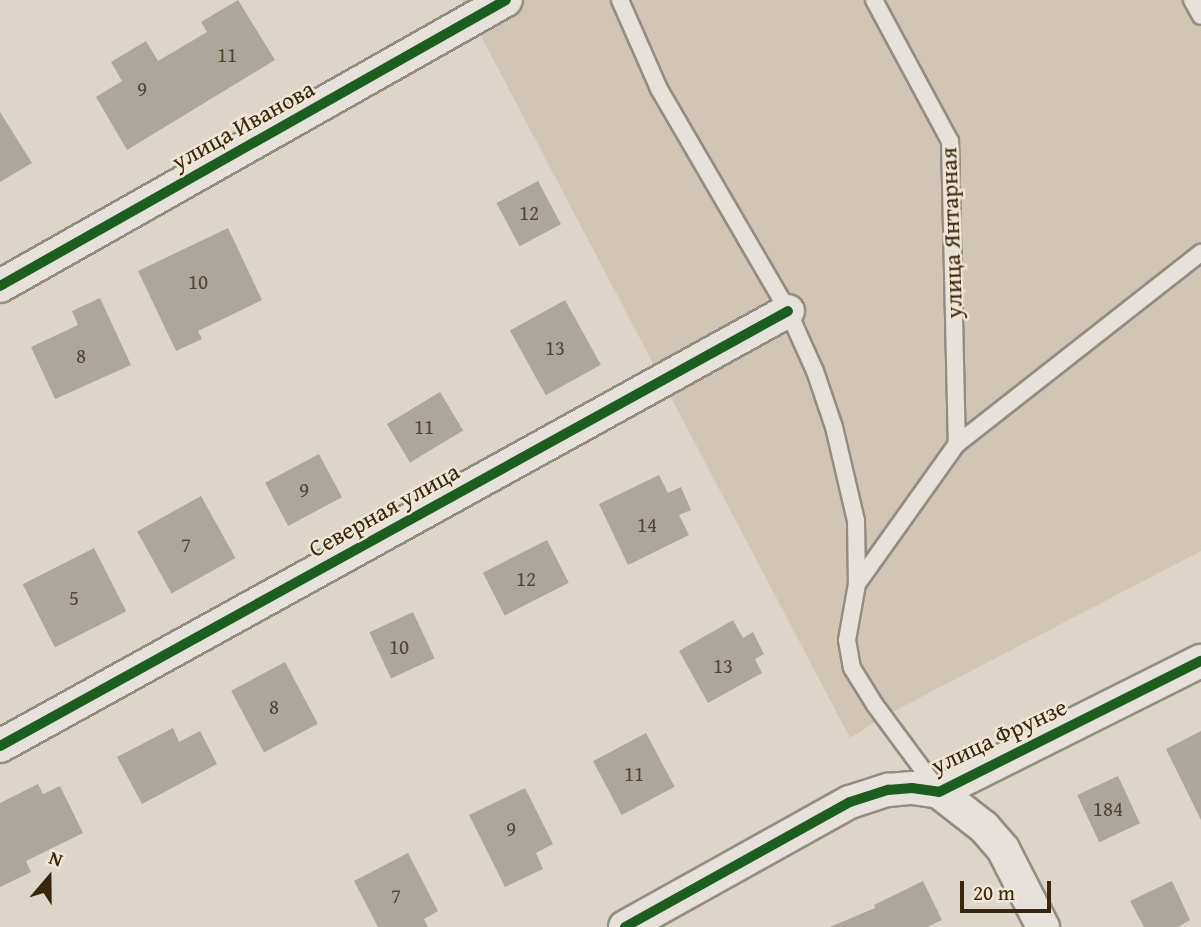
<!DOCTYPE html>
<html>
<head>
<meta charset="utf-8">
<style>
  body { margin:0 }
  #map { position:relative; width:1201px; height:927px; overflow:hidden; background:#ddd5c8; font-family:"Gentium Book Plus",serif }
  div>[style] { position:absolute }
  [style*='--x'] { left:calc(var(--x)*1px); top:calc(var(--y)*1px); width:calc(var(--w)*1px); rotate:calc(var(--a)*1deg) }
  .green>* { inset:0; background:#d1c6b3 }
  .building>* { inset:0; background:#ada69b; transform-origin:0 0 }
  .roads { filter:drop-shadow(2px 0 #938c82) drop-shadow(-2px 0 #938c82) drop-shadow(0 2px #938c82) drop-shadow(0 -2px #938c82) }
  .lane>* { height:16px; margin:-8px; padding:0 8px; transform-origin:8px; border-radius:8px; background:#e6e1da }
  .street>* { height:32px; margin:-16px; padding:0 16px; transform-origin:16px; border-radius:16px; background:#e6e1da }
  .cycleway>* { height:10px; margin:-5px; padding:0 5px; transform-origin:5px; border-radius:5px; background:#1b5e20 }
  span { translate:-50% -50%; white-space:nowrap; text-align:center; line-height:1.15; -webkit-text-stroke:5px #efe6d5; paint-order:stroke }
  .number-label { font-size:21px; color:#554630 }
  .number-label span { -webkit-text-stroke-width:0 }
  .street-label { font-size:24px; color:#38260d }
  .north { position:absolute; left:14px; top:843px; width:70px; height:70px; -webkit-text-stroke:5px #efe6d5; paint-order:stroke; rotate:20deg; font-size:19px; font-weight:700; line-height:28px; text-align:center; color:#38260d }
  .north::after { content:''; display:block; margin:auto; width:24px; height:32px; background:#38260d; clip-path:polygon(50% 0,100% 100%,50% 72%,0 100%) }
  .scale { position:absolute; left:960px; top:881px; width:91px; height:32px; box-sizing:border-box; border:4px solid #38260d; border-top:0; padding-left:9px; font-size:21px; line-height:24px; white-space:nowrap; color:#38260d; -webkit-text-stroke:5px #efe6d5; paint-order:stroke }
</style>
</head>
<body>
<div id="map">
  <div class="green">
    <i style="clip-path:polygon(462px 0,1201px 0,1201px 551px,881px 718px,850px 738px)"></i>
  </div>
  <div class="building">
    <i style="clip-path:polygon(238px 0,275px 60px,127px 150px,96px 97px,122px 81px,111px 62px,146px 41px,158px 61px,207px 32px,201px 22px)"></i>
    <i style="clip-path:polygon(0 112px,32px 163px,0 182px)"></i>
    <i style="left:538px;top:181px;width:49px;height:47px;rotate:62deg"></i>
    <i style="clip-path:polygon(228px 228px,262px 300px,198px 331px,202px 339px,176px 351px,138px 271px)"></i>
    <i style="clip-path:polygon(100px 298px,131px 365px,55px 399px,31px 347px,78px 325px,72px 311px)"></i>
    <i style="left:565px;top:300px;width:74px;height:63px;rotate:61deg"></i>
    <i style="left:440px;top:392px;width:45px;height:62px;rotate:59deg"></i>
    <i style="left:319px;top:454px;width:49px;height:61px;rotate:62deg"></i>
    <i style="clip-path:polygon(659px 475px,668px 493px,681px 487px,691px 510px,679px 515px,689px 535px,628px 565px,599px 504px)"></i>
    <i style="left:201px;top:496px;width:71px;height:73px;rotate:61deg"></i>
    <i style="left:547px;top:540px;width:48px;height:72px;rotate:63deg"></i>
    <i style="left:94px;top:548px;width:71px;height:80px;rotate:63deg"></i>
    <i style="left:413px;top:612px;width:51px;height:48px;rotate:65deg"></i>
    <i style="clip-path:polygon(733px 620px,743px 638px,753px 632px,764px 654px,755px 659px,762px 673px,708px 703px,679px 651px)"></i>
    <i style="left:285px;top:662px;width:70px;height:61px;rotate:62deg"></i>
    <i style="clip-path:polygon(173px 728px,179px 742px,200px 731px,217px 764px,142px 804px,117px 757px)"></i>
    <i style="clip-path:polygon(1201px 731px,1201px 820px,1166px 749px)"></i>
    <i style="left:646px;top:733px;width:61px;height:60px;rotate:62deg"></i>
    <i style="left:1118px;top:776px;width:52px;height:45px;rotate:65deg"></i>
    <i style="clip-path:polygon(38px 784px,43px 794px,60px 786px,83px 833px,26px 861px,31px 872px,0 887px,0 803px)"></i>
    <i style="clip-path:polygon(525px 788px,553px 844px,536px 853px,543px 869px,505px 887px,469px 815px)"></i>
    <i style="clip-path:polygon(408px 853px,438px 911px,424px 919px,428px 927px,378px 927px,354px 881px)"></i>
    <i style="clip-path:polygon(923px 881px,942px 920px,927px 927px,830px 927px,875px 908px,874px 905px)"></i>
    <i style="clip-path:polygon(1172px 881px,1190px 920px,1178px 927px,1144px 927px,1130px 901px)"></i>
  </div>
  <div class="roads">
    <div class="lane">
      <i style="--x:620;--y:0;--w:97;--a:66.3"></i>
      <i style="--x:659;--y:89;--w:257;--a:59.8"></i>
      <i style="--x:788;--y:311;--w:66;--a:65.8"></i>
      <i style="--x:815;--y:371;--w:59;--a:71.3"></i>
      <i style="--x:834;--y:427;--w:97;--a:76.8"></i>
      <i style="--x:856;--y:521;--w:63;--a:89.1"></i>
      <i style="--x:857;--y:584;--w:57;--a:100.1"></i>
      <i style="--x:847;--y:640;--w:28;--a:80"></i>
      <i style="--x:852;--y:668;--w:44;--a:58.1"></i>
      <i style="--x:875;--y:705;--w:106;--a:53.5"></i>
      <i style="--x:874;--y:0;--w:160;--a:61.7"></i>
      <i style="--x:950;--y:141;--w:303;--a:88.7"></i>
      <i style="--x:1192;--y:0;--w:18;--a:61"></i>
      <i style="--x:857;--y:584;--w:172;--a:-54.5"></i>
      <i style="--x:957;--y:444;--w:310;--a:-38.1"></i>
    </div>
    <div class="street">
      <i style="--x:0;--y:286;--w:581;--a:-29.48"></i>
      <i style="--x:0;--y:746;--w:900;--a:-28.9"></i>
      <i style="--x:939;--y:792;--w:57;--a:37.9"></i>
      <i style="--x:984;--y:827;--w:29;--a:49"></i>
      <i style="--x:1003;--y:849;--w:88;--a:62.9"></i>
      <i style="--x:625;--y:927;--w:257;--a:-29.1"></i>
      <i style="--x:850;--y:802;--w:40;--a:-18"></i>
      <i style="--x:888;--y:790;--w:24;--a:-5"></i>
      <i style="--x:912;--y:788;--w:27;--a:8"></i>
      <i style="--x:939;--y:792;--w:293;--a:-26.6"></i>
    </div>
  </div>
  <div class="cycleway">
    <i style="--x:0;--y:286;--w:581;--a:-29.48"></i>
    <i style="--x:0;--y:746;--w:900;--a:-28.9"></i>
    <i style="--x:625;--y:927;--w:257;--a:-29.1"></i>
    <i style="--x:850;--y:802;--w:40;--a:-18"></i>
    <i style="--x:888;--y:790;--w:24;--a:-5"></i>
    <i style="--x:912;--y:788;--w:27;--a:8"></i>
    <i style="--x:939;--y:792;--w:293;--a:-26.6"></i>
  </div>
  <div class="number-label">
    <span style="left:227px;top:55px">11</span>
    <span style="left:142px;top:89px">9</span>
    <span style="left:529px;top:213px">12</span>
    <span style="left:198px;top:282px">10</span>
    <span style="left:555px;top:348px">13</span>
    <span style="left:81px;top:356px">8</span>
    <span style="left:424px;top:427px">11</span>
    <span style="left:304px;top:490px">9</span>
    <span style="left:647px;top:525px">14</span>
    <span style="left:186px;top:545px">7</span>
    <span style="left:526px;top:579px">12</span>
    <span style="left:74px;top:598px">5</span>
    <span style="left:399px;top:647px">10</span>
    <span style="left:723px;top:666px">13</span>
    <span style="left:274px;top:707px">8</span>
    <span style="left:634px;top:774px">11</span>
    <span style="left:1108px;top:809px">184</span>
    <span style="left:511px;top:829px">9</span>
    <span style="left:396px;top:896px">7</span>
  </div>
  <div class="street-label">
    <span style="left:243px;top:125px;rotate:-29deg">улица Иванова</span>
    <span style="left:951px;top:233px;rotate:-92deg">улица Янтарная</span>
    <span style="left:384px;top:510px;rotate:-29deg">Северная улица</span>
    <span style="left:999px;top:736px;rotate:-25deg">улица Фрунзе</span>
  </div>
  <div class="north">N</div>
  <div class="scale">20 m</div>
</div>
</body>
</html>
